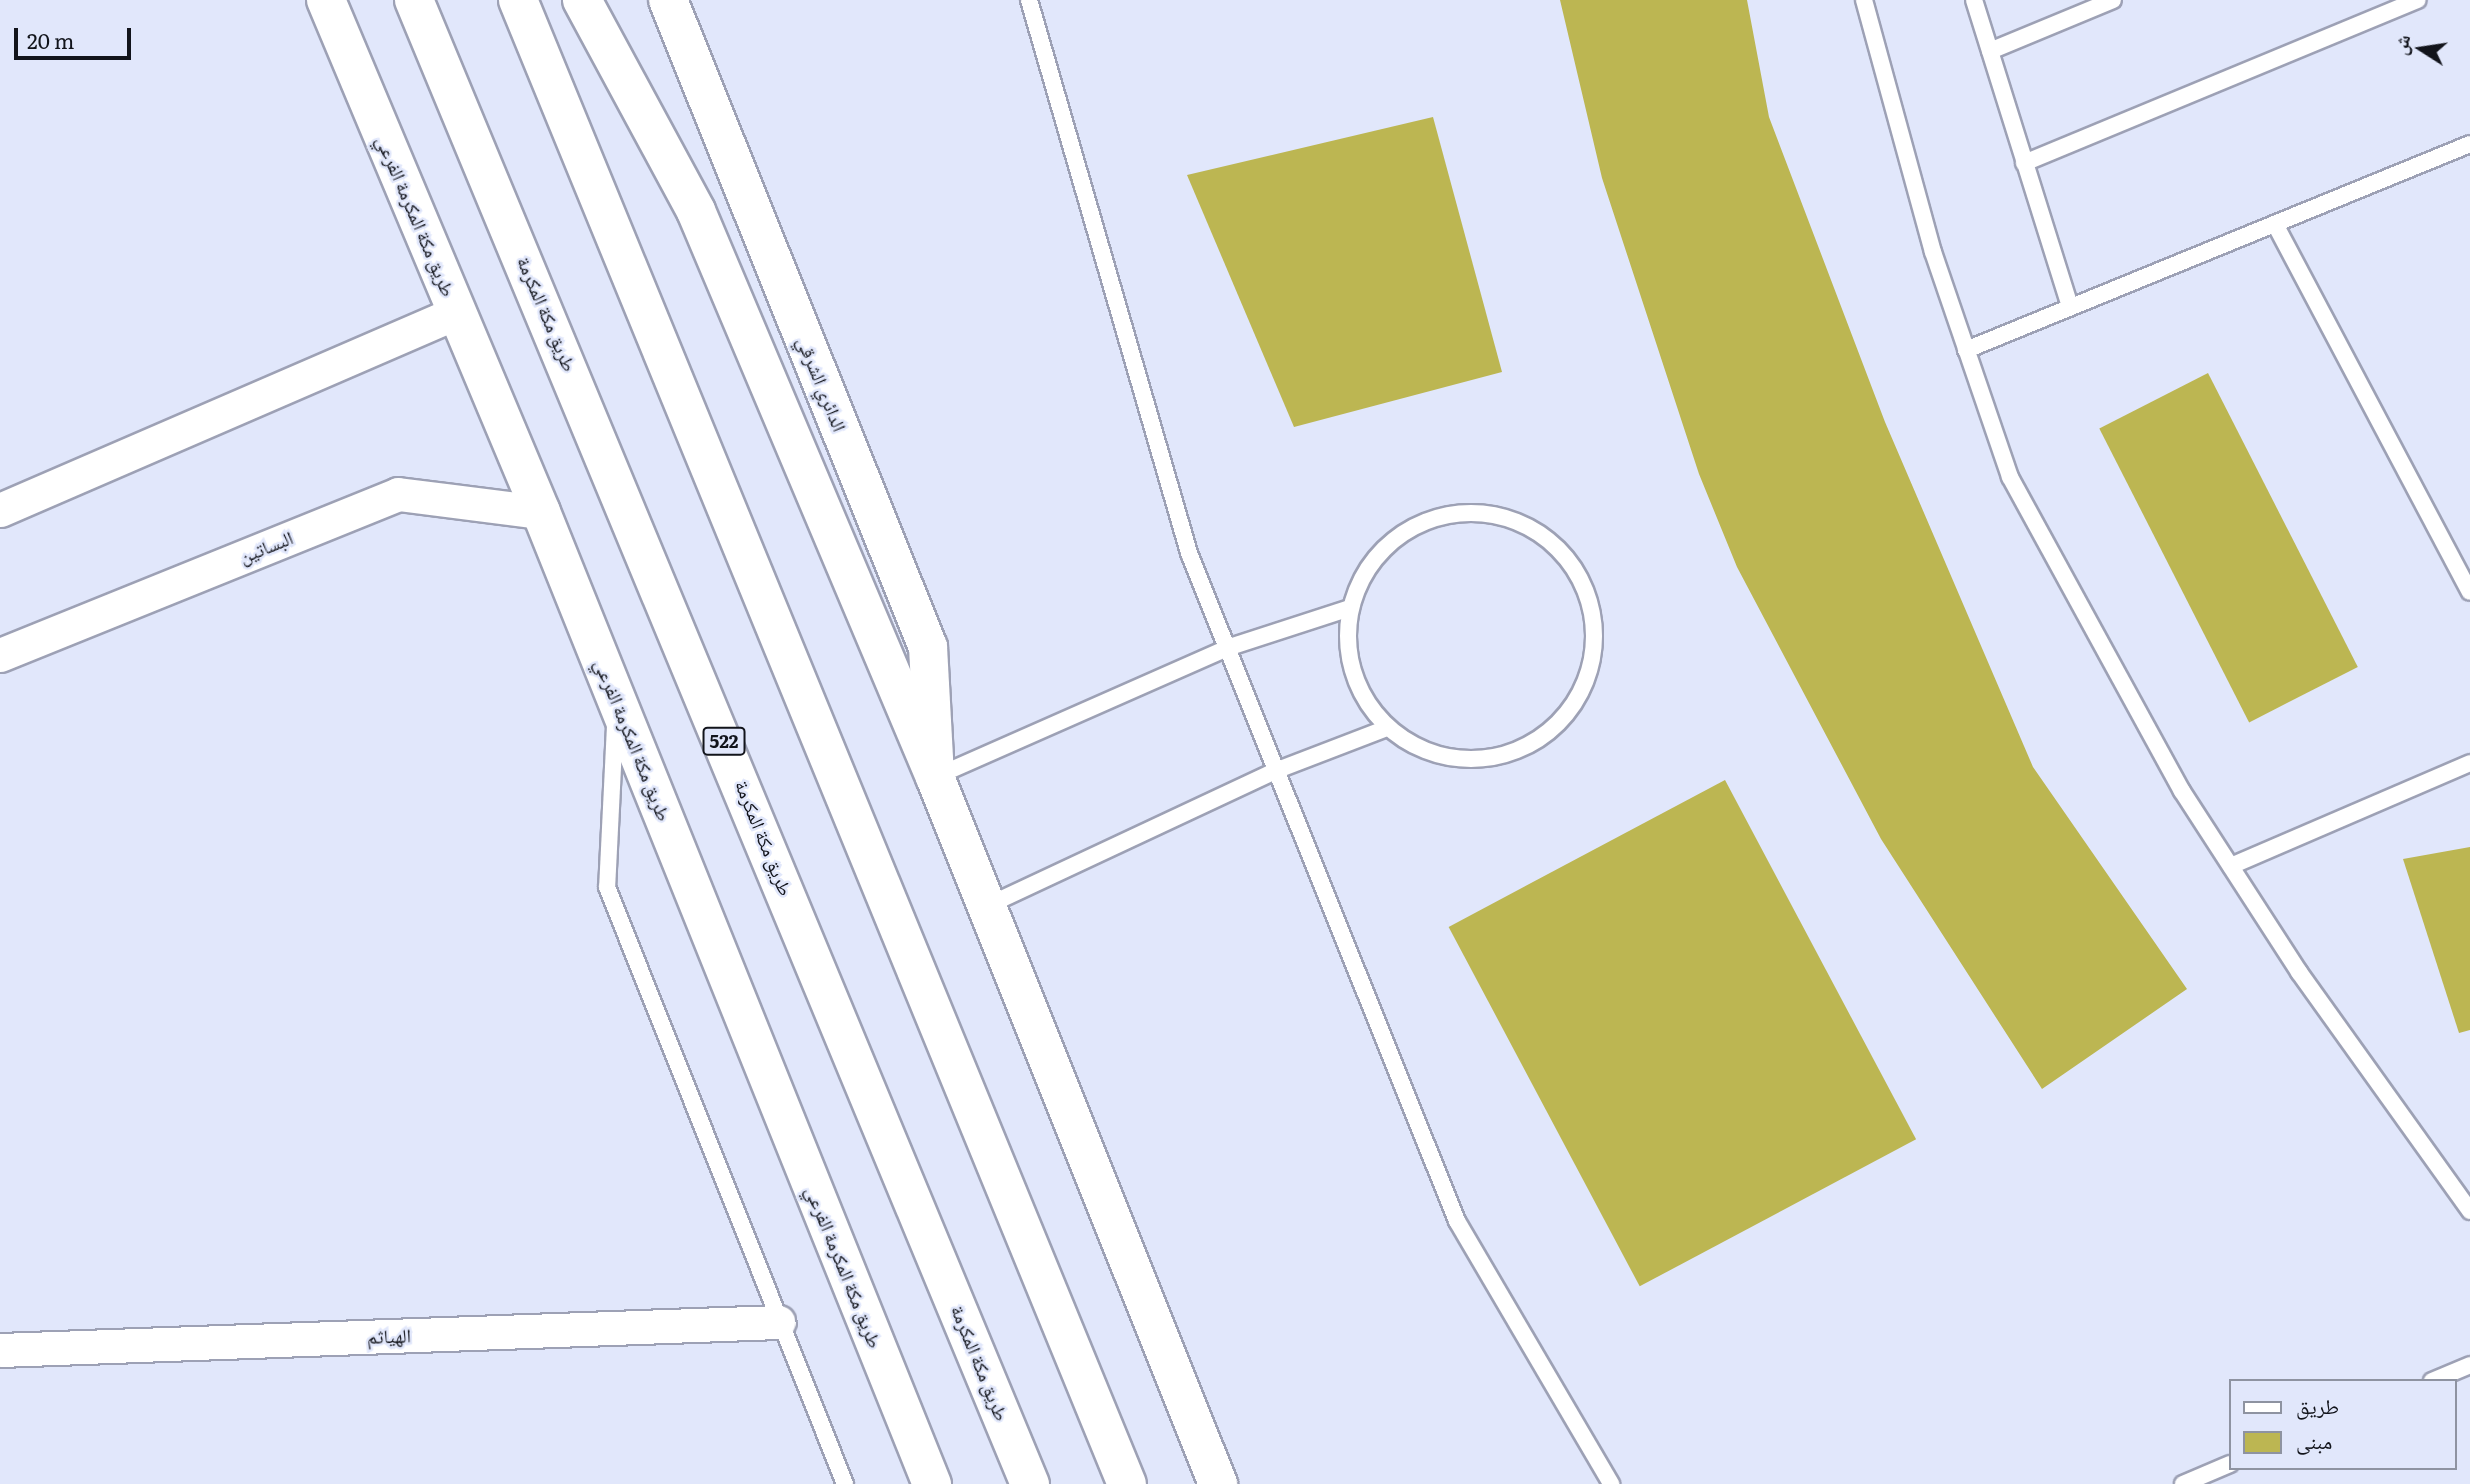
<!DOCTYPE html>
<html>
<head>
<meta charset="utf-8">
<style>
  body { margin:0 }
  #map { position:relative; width:2470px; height:1484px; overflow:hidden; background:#e1e7fb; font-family:Literata,"Noto Naskh Arabic",serif }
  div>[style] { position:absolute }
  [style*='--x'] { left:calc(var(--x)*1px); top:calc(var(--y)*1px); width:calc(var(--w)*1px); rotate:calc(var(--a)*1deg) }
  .building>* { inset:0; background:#bcb652; transform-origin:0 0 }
  .roads { filter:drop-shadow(2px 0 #9da1b5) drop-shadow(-2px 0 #9da1b5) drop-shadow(0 2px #9da1b5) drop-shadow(0 -2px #9da1b5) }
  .lane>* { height:16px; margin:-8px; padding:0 8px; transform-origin:8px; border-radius:8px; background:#fff }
  .lane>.ring { margin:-8px; padding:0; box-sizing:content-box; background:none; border:16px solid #fff; border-radius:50% }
  .street>* { height:33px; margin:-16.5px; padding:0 16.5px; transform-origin:16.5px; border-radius:16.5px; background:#fff }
  .secondary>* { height:38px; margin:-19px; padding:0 19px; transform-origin:19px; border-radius:19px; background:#fff }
  .primary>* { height:38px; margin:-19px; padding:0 19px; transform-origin:19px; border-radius:19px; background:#fff }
  .highway>* { height:38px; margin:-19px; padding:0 19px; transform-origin:19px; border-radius:19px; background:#fff }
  span { translate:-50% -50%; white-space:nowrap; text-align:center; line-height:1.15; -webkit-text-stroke:5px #e1e7fb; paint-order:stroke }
  .shield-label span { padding:2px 5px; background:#e1e7fb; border:2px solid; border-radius:5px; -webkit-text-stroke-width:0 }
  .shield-label { font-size:18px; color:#12141b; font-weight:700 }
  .street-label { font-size:19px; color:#12141b }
  .legend { position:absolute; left:2229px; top:1379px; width:228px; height:91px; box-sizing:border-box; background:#e1e7fb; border:2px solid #8e93a1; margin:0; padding:9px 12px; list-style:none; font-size:21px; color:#12141b }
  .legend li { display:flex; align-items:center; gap:14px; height:35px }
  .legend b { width:35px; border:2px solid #8e93a1 }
  .north { position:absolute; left:2386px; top:14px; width:70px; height:70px; -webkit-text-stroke:5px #e1e7fb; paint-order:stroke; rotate:282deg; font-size:19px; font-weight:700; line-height:28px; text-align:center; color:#12141b }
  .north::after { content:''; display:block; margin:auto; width:24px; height:32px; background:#12141b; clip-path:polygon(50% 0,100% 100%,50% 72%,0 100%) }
  .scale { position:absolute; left:14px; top:28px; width:117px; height:32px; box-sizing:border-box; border:4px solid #12141b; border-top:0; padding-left:9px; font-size:21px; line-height:24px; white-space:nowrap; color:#12141b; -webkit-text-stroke:5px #e1e7fb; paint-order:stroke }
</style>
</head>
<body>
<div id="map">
  <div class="building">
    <i style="clip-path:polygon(1560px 0,1747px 0,1769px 117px,1885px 422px,2033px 767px,2187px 989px,2042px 1089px,1881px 839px,1737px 567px,1699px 474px,1602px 178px)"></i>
    <i style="clip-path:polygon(1433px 117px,1502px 372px,1294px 427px,1187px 175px)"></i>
    <i style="left:2208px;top:373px;width:330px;height:122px;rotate:63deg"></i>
    <i style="left:1725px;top:780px;width:407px;height:313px;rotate:62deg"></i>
    <i style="clip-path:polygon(2470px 847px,2470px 1030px,2459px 1033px,2403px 859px)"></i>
  </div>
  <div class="roads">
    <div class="lane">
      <i style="--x:1029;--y:0;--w:576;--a:73.86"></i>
      <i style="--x:1189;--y:553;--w:720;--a:68.14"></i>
      <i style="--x:1457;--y:1221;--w:305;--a:59.6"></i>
      <i style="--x:1864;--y:0;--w:261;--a:74.7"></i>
      <i style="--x:1933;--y:252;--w:238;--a:71.1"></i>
      <i style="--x:2010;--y:477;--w:358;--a:61.3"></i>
      <i style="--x:2182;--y:791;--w:216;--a:57.1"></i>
      <i style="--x:2299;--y:972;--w:294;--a:54.4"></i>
      <i style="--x:1974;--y:0;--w:322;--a:72.6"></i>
      <i style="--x:1990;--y:51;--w:133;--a:-22.5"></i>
      <i style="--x:2024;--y:163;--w:426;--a:-22.5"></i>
      <i style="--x:2275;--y:224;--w:416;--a:62.1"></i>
      <i style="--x:1966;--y:350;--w:544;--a:-22.23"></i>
      <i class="ring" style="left:1348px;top:513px;width:230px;height:230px"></i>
      <i style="--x:615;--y:726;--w:161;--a:92.8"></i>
      <i style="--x:607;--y:887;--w:643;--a:68.26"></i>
      <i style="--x:935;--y:777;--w:319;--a:-23.8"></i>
      <i style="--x:1227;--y:648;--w:129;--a:-18"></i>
      <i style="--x:2231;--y:866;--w:260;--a:-23.3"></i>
      <i style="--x:989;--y:905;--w:316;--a:-25.1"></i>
      <i style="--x:1275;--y:771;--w:120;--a:-21"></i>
      <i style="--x:2432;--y:1381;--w:41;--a:-22.8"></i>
      <i style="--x:2183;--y:1484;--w:51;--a:-23.1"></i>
    </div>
    <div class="street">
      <i style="--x:0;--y:510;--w:497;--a:-23.4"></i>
      <i style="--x:0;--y:655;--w:429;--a:-22"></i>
      <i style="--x:398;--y:494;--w:144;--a:7.2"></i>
      <i style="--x:0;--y:1350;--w:779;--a:-2.06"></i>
    </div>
    <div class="secondary">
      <i style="--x:668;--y:0;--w:697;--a:68.11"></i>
      <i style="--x:928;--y:647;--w:130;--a:86.9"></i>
      <i style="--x:935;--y:777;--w:762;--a:68.18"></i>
    </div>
    <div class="primary">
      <i style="--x:326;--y:0;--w:555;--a:67.22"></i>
      <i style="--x:541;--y:512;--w:1048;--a:68.09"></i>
    </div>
    <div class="highway">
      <i style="--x:414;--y:0;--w:1607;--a:67.46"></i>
      <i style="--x:518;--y:0;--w:1604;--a:67.69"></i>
      <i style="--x:582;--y:0;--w:240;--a:61.6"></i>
      <i style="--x:696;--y:211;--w:614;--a:67.11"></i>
    </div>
  </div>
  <div class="shield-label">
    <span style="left:724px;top:741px">522</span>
  </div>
  <div class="street-label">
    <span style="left:416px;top:216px;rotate:67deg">طريق مكة المكرمة الفرعي</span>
    <span style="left:547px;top:314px;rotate:67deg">طريق مكة المكرمة</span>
    <span style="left:822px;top:384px;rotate:68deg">الدائري الشرقي</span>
    <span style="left:266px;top:547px;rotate:-22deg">البساتين</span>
    <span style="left:633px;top:740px;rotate:68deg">طريق مكة المكرمة الفرعي</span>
    <span style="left:764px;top:838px;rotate:68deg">طريق مكة المكرمة</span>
    <span style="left:844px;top:1267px;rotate:68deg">طريق مكة المكرمة الفرعي</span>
    <span style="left:389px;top:1336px;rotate:-2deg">الهياثم</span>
    <span style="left:980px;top:1363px;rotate:68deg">طريق مكة المكرمة</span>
  </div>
  <ul class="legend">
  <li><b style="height:9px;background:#fff"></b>طريق</li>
  <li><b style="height:19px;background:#bcb652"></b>مبنى</li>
  </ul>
  <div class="north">ش</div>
  <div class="scale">20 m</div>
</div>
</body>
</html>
